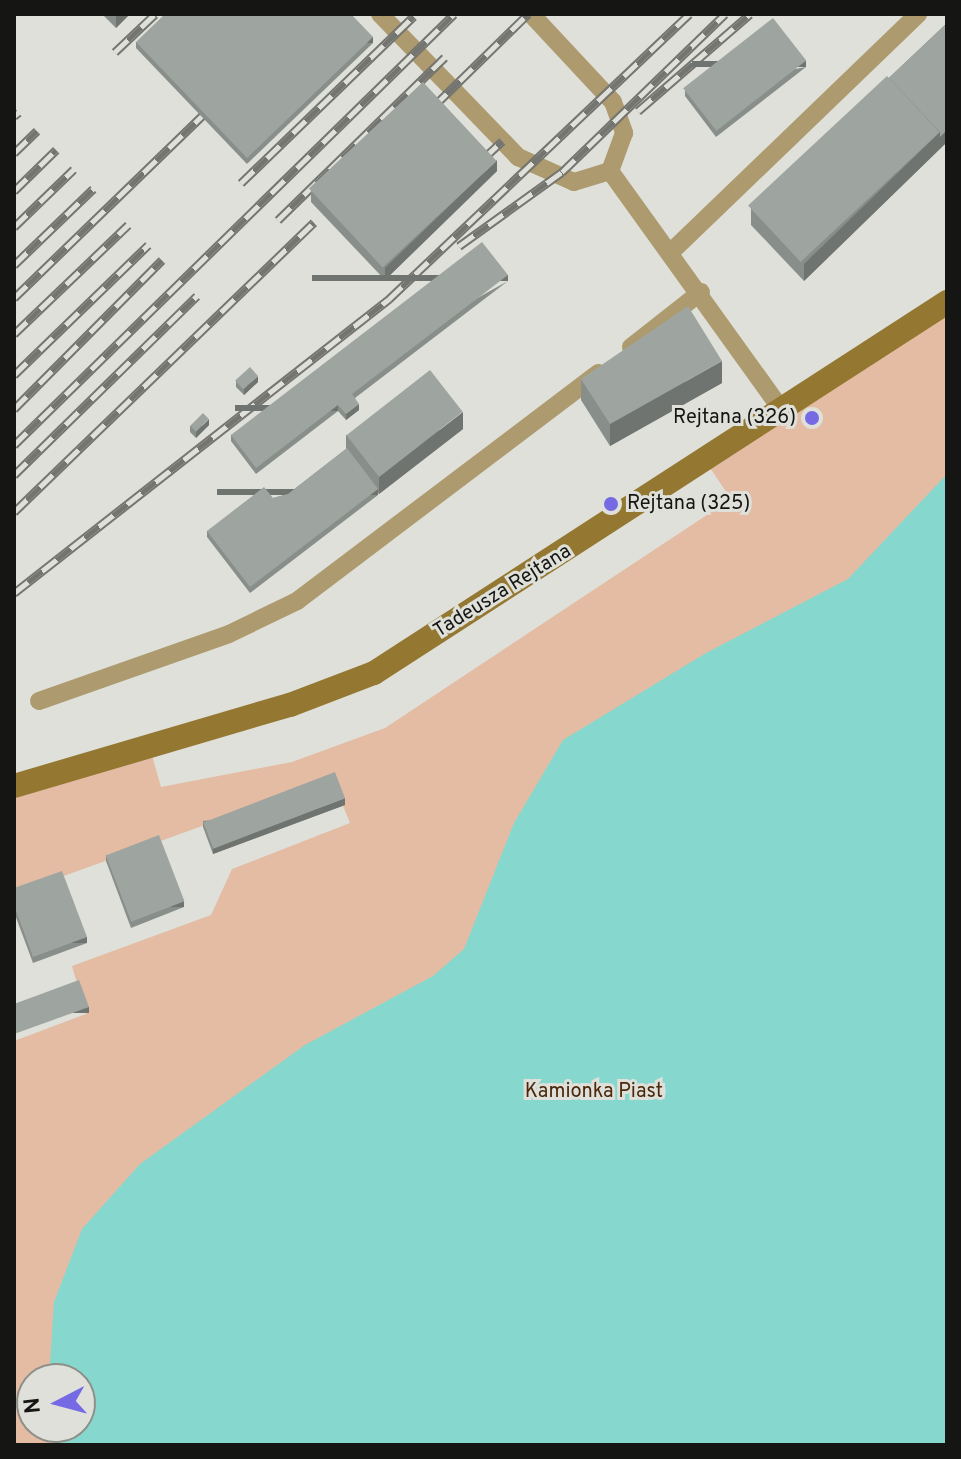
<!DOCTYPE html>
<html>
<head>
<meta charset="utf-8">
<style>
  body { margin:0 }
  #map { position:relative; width:961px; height:1459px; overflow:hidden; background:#dee0d9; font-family:Overpass,sans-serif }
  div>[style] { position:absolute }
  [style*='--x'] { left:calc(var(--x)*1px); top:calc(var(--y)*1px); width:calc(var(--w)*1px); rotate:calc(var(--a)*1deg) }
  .green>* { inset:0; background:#e3bca3 }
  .water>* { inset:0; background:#86d8ce }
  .lane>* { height:18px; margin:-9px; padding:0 9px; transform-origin:9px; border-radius:9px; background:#ad9a6e }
  .secondary>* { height:24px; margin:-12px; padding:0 12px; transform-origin:12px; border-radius:12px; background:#947730 }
  .rail>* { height:9px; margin-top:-4.5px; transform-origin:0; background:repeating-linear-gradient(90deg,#dee0d9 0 18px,#747571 0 36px); box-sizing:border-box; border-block:2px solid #747571 }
  .wall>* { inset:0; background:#888e8a }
  .shaded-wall>* { inset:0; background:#6f7470; transform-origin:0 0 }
  .building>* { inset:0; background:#9ea5a0; transform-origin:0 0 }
  .dots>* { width:22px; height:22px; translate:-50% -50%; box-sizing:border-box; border:4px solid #dee0d9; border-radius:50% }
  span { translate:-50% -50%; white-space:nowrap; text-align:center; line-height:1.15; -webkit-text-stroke:6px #dee0d9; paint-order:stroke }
  .poi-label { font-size:20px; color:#151513 }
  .right { translate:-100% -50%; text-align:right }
  .left { translate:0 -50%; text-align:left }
  .street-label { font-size:20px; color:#151513 }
  .park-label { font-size:20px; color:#4b270b }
  .frame { position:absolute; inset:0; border:16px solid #151513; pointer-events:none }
  .north { position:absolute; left:16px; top:1363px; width:80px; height:80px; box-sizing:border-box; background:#dee0d9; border:2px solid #8e8f8a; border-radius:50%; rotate:264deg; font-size:22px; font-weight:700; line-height:32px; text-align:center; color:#151513 }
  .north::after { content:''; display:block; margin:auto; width:28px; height:36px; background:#7669e4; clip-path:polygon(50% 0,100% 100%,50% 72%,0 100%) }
</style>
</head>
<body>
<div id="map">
  <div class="green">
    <i style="clip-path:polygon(evenodd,947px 302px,947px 1445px,14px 1445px,14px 1041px,86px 1014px,72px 966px,211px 915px,232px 869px,350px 823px,332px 779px,14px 894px,14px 786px,149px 745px,161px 787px,292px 762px,385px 728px,731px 499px,706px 462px,947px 302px,32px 1379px,80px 1379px,80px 1427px,32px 1427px,32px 1379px)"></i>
  </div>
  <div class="water">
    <i style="clip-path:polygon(947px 474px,947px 1445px,54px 1445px,53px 1427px,80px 1427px,80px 1379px,49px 1379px,54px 1302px,82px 1229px,140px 1164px,305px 1045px,433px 976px,464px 949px,514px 823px,563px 740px,706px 653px,848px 579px)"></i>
  </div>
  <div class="lane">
    <i style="--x:380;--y:14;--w:199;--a:46"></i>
    <i style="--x:518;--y:157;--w:61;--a:24.1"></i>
    <i style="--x:574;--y:182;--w:38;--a:-17"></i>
    <i style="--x:531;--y:14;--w:120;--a:47"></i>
    <i style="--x:613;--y:102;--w:33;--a:70"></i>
    <i style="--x:624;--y:133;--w:40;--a:110.2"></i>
    <i style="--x:610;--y:171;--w:297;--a:54.3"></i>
    <i style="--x:672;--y:251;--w:342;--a:-43.9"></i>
    <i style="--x:631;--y:347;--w:89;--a:-38.2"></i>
    <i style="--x:39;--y:701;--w:201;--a:-19.4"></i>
    <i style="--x:229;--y:634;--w:76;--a:-25.9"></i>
    <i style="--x:297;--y:601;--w:378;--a:-37.1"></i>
  </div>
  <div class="secondary">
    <i style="--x:14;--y:786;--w:288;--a:-16.4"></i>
    <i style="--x:290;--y:705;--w:90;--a:-20.9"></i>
    <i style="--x:374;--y:673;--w:683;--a:-32.92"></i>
  </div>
  <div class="rail">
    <i style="--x:115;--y:52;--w:55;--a:-43.5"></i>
    <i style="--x:434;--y:106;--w:132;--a:-44.4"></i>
    <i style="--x:638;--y:111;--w:148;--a:-40.9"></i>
    <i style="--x:14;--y:116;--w:6;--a:-39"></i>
    <i style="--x:14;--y:153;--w:32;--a:-44"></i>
    <i style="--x:484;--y:158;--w:25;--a:-43"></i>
    <i style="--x:241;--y:183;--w:240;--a:-44"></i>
    <i style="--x:14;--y:191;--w:59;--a:-44.3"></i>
    <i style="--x:278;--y:220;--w:233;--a:-44.3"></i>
    <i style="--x:14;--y:227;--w:83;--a:-44"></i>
    <i style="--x:459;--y:246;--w:127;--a:-35.7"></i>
    <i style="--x:562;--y:172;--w:227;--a:-44.1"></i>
    <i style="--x:14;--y:265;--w:110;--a:-43.9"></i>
    <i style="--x:14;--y:298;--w:262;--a:-44.1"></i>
    <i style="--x:14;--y:334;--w:158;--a:-43.7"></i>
    <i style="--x:14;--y:375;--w:187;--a:-44.1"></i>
    <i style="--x:14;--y:409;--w:210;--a:-45.2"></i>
    <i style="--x:14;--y:445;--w:616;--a:-44.41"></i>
    <i style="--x:14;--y:475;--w:256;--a:-44.4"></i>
    <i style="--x:14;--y:512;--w:417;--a:-44"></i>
    <i style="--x:14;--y:593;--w:477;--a:-38.1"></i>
    <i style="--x:389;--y:299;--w:414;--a:-43.5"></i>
  </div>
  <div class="wall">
    <i style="clip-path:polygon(102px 14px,130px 14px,116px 28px)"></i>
    <i style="clip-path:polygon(947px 23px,947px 142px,804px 281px,751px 225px,751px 208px)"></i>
    <i style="clip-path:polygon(136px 42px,373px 43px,247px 164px,136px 48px)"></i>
    <i style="clip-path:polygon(806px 67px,716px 137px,685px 96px,685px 90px)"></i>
    <i style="clip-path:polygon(497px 171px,385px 280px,311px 202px,311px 191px)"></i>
    <i style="clip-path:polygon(508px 281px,355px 398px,359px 410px,346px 420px,338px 411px,256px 474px,231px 441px,231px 435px)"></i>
    <i style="clip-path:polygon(581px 379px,722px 383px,610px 446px,581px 400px)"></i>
    <i style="clip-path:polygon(236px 381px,258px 382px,244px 395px,236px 387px)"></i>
    <i style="clip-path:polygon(209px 425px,196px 438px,190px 432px,190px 426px)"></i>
    <i style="clip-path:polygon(463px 429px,379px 494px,378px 493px,378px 495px,250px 593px,207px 537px,207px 531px,273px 498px,288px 494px,346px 449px,346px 435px)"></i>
    <i style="clip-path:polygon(345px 805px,213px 854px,203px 827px,203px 821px)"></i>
    <i style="clip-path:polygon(106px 855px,184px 907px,131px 928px,106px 861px)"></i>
    <i style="clip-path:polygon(14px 888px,87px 943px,33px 963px,14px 912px)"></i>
  </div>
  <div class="shaded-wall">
    <i style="clip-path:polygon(116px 14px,130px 14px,116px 28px)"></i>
    <i style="left:373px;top:37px;width:6px;height:175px;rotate:90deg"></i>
    <i style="left:806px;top:61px;width:6px;height:114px;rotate:90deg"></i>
    <i style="clip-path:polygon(947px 130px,947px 142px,804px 281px,804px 264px,940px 132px)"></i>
    <i style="clip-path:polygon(497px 160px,497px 171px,385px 280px,385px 268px)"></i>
    <i style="left:508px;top:275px;width:6px;height:196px;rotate:90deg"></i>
    <i style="clip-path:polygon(722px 361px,722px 383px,610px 446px,610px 424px)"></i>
    <i style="clip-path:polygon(258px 376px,258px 382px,244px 395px,244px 389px)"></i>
    <i style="clip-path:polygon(359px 404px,359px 410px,346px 420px,346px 414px)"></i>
    <i style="left:338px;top:405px;width:6px;height:103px;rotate:90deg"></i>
    <i style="clip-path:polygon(463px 412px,463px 429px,379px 494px,379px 477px)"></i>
    <i style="clip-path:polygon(209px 419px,209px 425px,196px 438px,196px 432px)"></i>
    <i style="left:378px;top:489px;width:6px;height:161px;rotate:90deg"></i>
    <i style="clip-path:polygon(345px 798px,345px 805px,213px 854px,213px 848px)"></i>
    <i style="left:184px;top:901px;width:6px;height:57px;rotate:90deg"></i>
    <i style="left:87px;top:937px;width:6px;height:58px;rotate:90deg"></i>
    <i style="left:89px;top:1007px;width:6px;height:80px;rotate:90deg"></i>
  </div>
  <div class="building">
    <i style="clip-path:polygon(165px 14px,351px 14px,373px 37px,247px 158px,136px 42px)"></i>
    <i style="left:773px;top:18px;width:54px;height:114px;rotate:52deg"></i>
    <i style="clip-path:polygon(947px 23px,947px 130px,940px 137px,940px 132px,889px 78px)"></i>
    <i style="left:887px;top:76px;width:77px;height:190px;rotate:47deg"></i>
    <i style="left:423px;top:82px;width:108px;height:156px;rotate:47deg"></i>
    <i style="clip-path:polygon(482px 242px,508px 275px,352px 394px,359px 404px,346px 414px,338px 405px,256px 468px,231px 435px)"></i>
    <i style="clip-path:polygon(688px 306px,722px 361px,610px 424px,581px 379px)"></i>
    <i style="left:250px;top:367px;width:12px;height:20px;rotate:48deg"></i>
    <i style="left:430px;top:370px;width:53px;height:106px;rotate:52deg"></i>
    <i style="left:203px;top:413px;width:8px;height:18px;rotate:45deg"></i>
    <i style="clip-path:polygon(347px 448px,378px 489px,250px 587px,207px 531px,264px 487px,273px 498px,288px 494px)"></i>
    <i style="left:335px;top:772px;width:28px;height:141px;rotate:69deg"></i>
    <i style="left:159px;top:835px;width:71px;height:57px;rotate:69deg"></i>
    <i style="clip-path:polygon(62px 871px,87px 937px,33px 957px,14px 905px,14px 888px)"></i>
    <i style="clip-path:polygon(79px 980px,89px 1007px,14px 1034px,14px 1004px)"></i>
  </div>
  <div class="dots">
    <i style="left:812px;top:418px;background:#7669e4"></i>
    <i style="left:611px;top:504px;background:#7669e4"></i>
  </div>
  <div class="poi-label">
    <span class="right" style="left:796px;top:418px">Rejtana (326)</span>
    <span class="left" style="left:627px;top:504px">Rejtana (325)</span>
  </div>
  <div class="street-label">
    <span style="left:503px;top:592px;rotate:-32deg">Tadeusza Rejtana</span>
  </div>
  <div class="park-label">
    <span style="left:594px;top:1092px">Kamionka Piast</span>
  </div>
  <div class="frame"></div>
  <div class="north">N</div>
</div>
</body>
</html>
